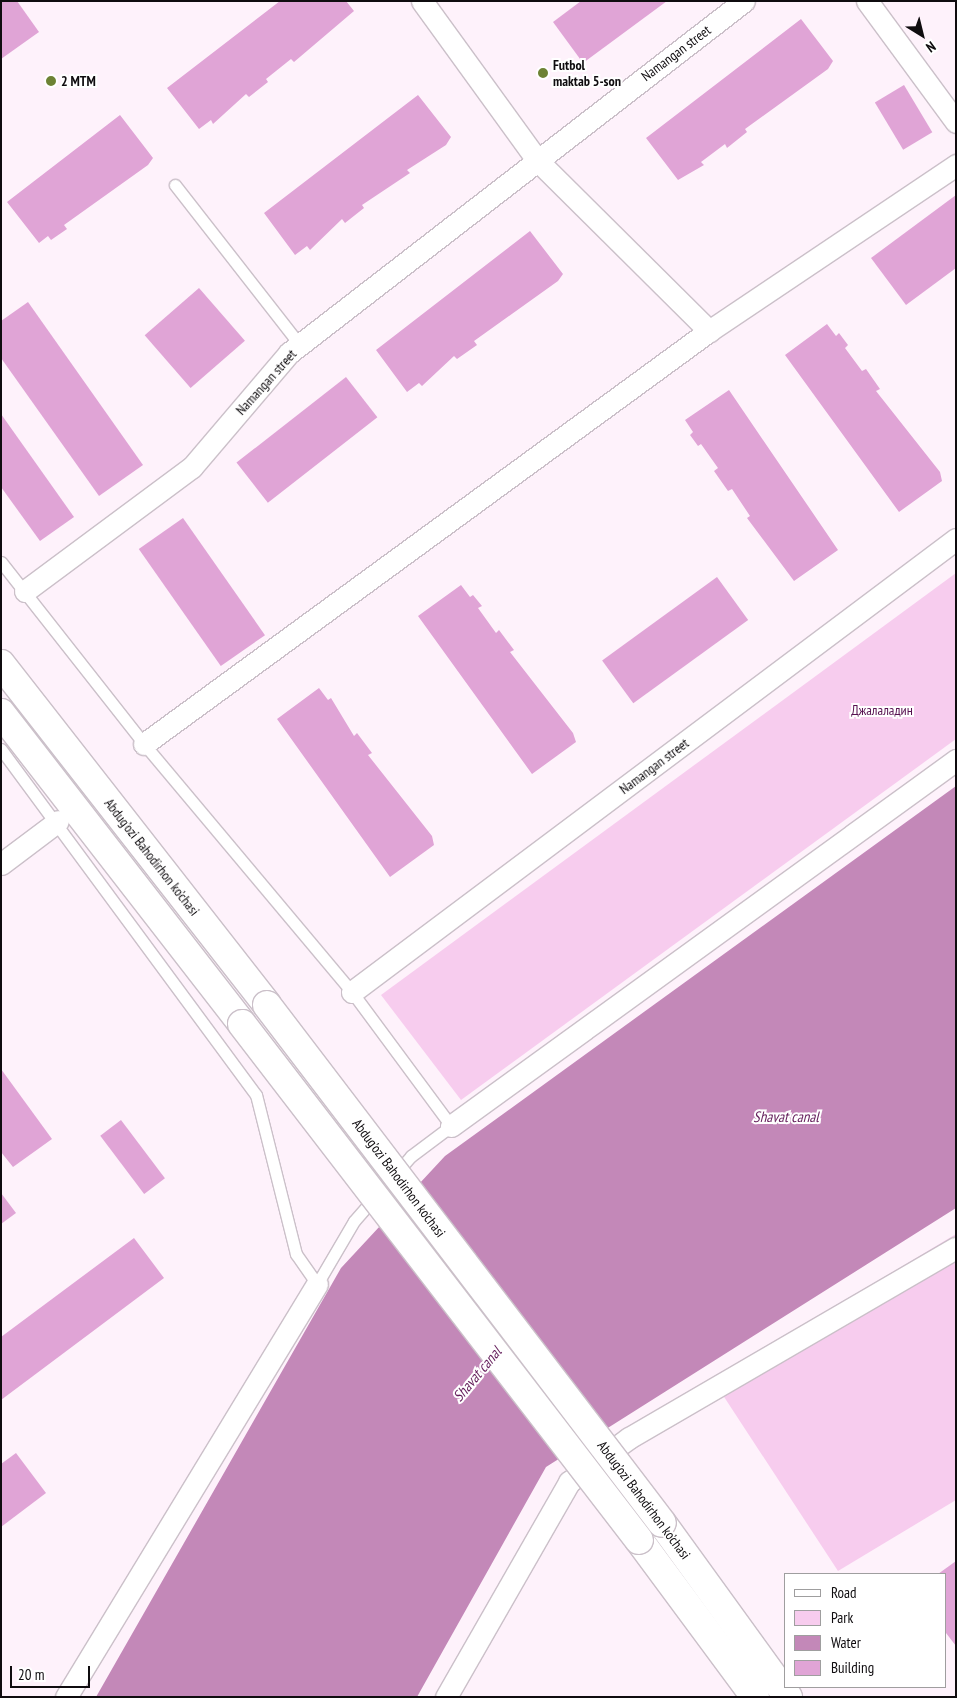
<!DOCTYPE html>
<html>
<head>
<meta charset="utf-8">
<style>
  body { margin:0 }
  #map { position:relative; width:957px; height:1698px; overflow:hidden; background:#fef2fb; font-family:"PT Sans Narrow",sans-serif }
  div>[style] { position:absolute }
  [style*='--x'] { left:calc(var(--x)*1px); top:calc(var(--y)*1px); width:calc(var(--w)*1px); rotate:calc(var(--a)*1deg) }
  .green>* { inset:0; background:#f7ccee }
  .water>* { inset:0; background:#c388b8 }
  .building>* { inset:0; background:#e0a4d6; transform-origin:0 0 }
  .roads { filter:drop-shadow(1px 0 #cbc0c9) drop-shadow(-1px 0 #cbc0c9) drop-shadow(0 1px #cbc0c9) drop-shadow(0 -1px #cbc0c9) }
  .lane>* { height:11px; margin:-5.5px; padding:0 5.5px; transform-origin:5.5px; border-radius:5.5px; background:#fff }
  .street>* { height:21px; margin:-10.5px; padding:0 10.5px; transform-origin:10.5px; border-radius:10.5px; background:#fff }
  .secondary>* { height:28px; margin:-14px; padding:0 14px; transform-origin:14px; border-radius:14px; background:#fff }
  .bridges { filter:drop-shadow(1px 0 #cbc0c9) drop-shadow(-1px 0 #cbc0c9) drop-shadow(0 1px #cbc0c9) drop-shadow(0 -1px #cbc0c9) }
  .secondary-bridge>* { height:28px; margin:-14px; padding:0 14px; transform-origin:14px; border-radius:14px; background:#fff }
  .dots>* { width:14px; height:14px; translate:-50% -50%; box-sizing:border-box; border:2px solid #fff; border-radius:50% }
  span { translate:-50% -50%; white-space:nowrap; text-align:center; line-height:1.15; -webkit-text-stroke:4px #fff; paint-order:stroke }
  .street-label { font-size:14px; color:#0f0c0f }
  .poi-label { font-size:14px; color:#0f0c0f; font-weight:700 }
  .left { translate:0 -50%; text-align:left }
  .park-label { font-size:14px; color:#571150 }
  .water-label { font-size:15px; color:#641e5b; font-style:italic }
  .frame { position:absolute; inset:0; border:2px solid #0f0c0f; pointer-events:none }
  .legend { position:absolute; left:784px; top:1573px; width:162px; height:115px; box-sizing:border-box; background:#fff; border:1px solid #9f9e9f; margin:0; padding:6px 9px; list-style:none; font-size:15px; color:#0f0c0f }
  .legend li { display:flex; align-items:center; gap:10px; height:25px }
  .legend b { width:25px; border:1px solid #9f9e9f }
  .north { position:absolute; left:897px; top:10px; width:50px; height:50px; -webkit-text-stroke:4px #fff; paint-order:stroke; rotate:144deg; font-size:14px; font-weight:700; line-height:20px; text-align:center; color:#0f0c0f }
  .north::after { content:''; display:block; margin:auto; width:18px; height:22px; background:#0f0c0f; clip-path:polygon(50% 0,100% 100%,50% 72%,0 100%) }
  .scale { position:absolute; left:10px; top:1666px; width:80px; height:22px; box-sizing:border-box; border:2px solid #0f0c0f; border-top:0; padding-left:6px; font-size:15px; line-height:18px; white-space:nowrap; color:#0f0c0f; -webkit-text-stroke:4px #fff; paint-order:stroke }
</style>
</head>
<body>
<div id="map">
  <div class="green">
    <i style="clip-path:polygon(956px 573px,956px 739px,461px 1100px,381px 995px)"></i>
    <i style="clip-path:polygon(956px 1234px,956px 1500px,838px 1571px,713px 1380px)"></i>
  </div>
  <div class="water">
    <i style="clip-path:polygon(956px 786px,956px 1208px,546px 1467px,417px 1697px,96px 1697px,341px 1268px,445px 1156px)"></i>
  </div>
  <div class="building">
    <i style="clip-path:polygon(1px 1px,17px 1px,39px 32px,1px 59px)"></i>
    <i style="clip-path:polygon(280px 1px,346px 1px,354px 11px,294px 62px,291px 59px,266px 79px,268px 82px,249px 97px,246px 94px,213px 124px,211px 120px,199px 129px,167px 88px)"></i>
    <i style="clip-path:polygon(581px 1px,667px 1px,583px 63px,553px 22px)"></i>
    <i style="clip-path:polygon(801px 19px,833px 61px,828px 69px,745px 129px,747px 132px,727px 148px,725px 144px,701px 162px,704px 165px,678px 180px,646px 138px)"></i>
    <i style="left:904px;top:85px;width:55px;height:34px;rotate:59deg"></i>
    <i style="clip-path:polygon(418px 95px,451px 137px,446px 145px,407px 170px,410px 173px,362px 205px,364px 208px,345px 223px,342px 219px,310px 250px,307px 246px,295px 255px,264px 213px)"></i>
    <i style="clip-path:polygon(120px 115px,153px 158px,148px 165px,64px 225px,67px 229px,51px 240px,48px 236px,39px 243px,7px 202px)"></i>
    <i style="clip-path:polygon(956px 195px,956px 268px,906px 305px,871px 258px)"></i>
    <i style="clip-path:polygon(530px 231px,563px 274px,558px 281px,474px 341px,477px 345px,457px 359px,454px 356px,422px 386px,419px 383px,407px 392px,376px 350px)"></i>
    <i style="left:199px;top:288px;width:70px;height:72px;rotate:49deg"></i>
    <i style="clip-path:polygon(28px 302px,143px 465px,99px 496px,1px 358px,1px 321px)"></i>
    <i style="clip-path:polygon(827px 324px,836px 336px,839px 333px,848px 345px,845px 348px,862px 371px,866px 369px,880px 389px,876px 391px,940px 472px,942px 481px,899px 512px,785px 355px)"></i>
    <i style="left:346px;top:377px;width:51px;height:139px;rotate:52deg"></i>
    <i style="clip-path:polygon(729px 390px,838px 550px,794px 581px,747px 518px,750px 516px,732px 489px,728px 491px,714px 471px,718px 468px,701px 444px,698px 446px,690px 435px,693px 432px,685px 420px)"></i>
    <i style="clip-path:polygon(1px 414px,74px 517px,40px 541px,1px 487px)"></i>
    <i style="left:183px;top:518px;width:143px;height:54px;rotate:55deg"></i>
    <i style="left:717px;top:577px;width:53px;height:142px;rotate:54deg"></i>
    <i style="clip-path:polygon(461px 585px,470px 597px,473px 595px,482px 606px,478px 608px,496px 633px,499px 630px,514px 650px,510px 652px,573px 733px,576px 742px,532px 774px,418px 616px)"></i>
    <i style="clip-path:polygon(319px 688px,328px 700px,331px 698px,354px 736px,357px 733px,372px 753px,368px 755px,432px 836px,434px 845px,390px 877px,277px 719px)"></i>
    <i style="clip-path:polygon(1px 1069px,52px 1139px,13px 1167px,1px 1152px)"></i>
    <i style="left:121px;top:1120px;width:73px;height:26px;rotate:53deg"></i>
    <i style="clip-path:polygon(1px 1193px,16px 1213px,1px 1224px)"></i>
    <i style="clip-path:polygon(134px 1238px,164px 1278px,1px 1400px,1px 1337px)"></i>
    <i style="clip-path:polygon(16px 1453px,46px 1493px,1px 1527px,1px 1464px)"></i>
    <i style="clip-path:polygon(956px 1561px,956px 1646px,946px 1633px,946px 1574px,938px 1574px)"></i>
  </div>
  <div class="roads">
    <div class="lane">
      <i style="--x:175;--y:185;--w:203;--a:52"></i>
      <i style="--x:1;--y:562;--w:231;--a:51.8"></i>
      <i style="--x:144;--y:744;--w:324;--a:50"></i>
      <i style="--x:352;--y:992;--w:167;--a:53.5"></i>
      <i style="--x:451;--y:1126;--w:50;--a:143.1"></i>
      <i style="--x:411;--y:1156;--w:86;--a:131.2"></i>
      <i style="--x:354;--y:1221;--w:73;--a:120.4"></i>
      <i style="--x:317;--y:1284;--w:37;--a:-125"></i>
      <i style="--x:296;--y:1254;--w:164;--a:-104.1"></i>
      <i style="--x:256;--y:1095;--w:430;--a:-126.4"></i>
    </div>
    <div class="street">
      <i style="--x:422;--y:1;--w:196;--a:54.1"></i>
      <i style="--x:537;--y:160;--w:243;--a:44.8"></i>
      <i style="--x:867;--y:1;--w:150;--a:53.7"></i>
      <i style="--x:25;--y:591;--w:208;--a:-36.6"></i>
      <i style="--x:192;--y:467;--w:150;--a:-49.6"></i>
      <i style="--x:289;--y:353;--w:575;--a:-37.73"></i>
      <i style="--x:144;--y:744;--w:700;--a:-36.17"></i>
      <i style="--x:709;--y:331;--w:298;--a:-33.9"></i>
      <i style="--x:1;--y:864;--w:71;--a:-37"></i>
      <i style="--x:352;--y:992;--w:755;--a:-36.87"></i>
      <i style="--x:451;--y:1126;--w:624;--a:-35.93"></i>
      <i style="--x:66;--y:1697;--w:483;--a:-58.7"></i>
      <i style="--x:446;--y:1697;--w:248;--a:-60.2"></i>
      <i style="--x:569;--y:1482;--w:74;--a:-36.3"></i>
      <i style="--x:629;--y:1438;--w:378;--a:-30.2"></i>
    </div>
    <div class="secondary">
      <i style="--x:1;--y:664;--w:432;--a:52"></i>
      <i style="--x:1;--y:713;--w:393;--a:52.2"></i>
      <i style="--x:662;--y:1523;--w:215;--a:54.1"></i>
      <i style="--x:639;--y:1540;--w:195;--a:53.5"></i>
    </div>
  </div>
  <div class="bridges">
    <div class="secondary-bridge">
      <i style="--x:267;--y:1005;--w:651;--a:52.67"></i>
      <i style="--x:242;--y:1024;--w:651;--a:52.43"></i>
    </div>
  </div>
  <div class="dots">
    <i style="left:543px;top:73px;background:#6d8234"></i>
    <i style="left:51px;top:81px;background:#6d8234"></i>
  </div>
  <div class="street-label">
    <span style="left:676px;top:53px;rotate:-37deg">Namangan street</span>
    <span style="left:266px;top:382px;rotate:-48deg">Namangan street</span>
    <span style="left:654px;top:766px;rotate:-37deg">Namangan street</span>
    <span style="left:152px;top:857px;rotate:52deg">Abdug’ozi Bahodirhon ko’chasi</span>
    <span style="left:399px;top:1178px;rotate:53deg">Abdug’ozi Bahodirhon ko’chasi</span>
    <span style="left:644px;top:1500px;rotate:53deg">Abdug’ozi Bahodirhon ko’chasi</span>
  </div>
  <div class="poi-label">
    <span class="left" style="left:553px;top:73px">Futbol<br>maktab 5-son</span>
    <span class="left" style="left:61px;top:81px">2 MTM</span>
  </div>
  <div class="park-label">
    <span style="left:882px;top:710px">Джалаладин</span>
  </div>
  <div class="water-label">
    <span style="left:786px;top:1117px">Shavat canal</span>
    <span style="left:477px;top:1374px;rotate:-50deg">Shavat canal</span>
  </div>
  <div class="frame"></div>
  <ul class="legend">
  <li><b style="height:6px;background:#fff"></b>Road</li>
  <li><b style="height:14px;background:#f7ccee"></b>Park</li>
  <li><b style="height:14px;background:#c388b8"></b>Water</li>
  <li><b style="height:14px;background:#e0a4d6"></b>Building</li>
  </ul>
  <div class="north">N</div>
  <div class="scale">20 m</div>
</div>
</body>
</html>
